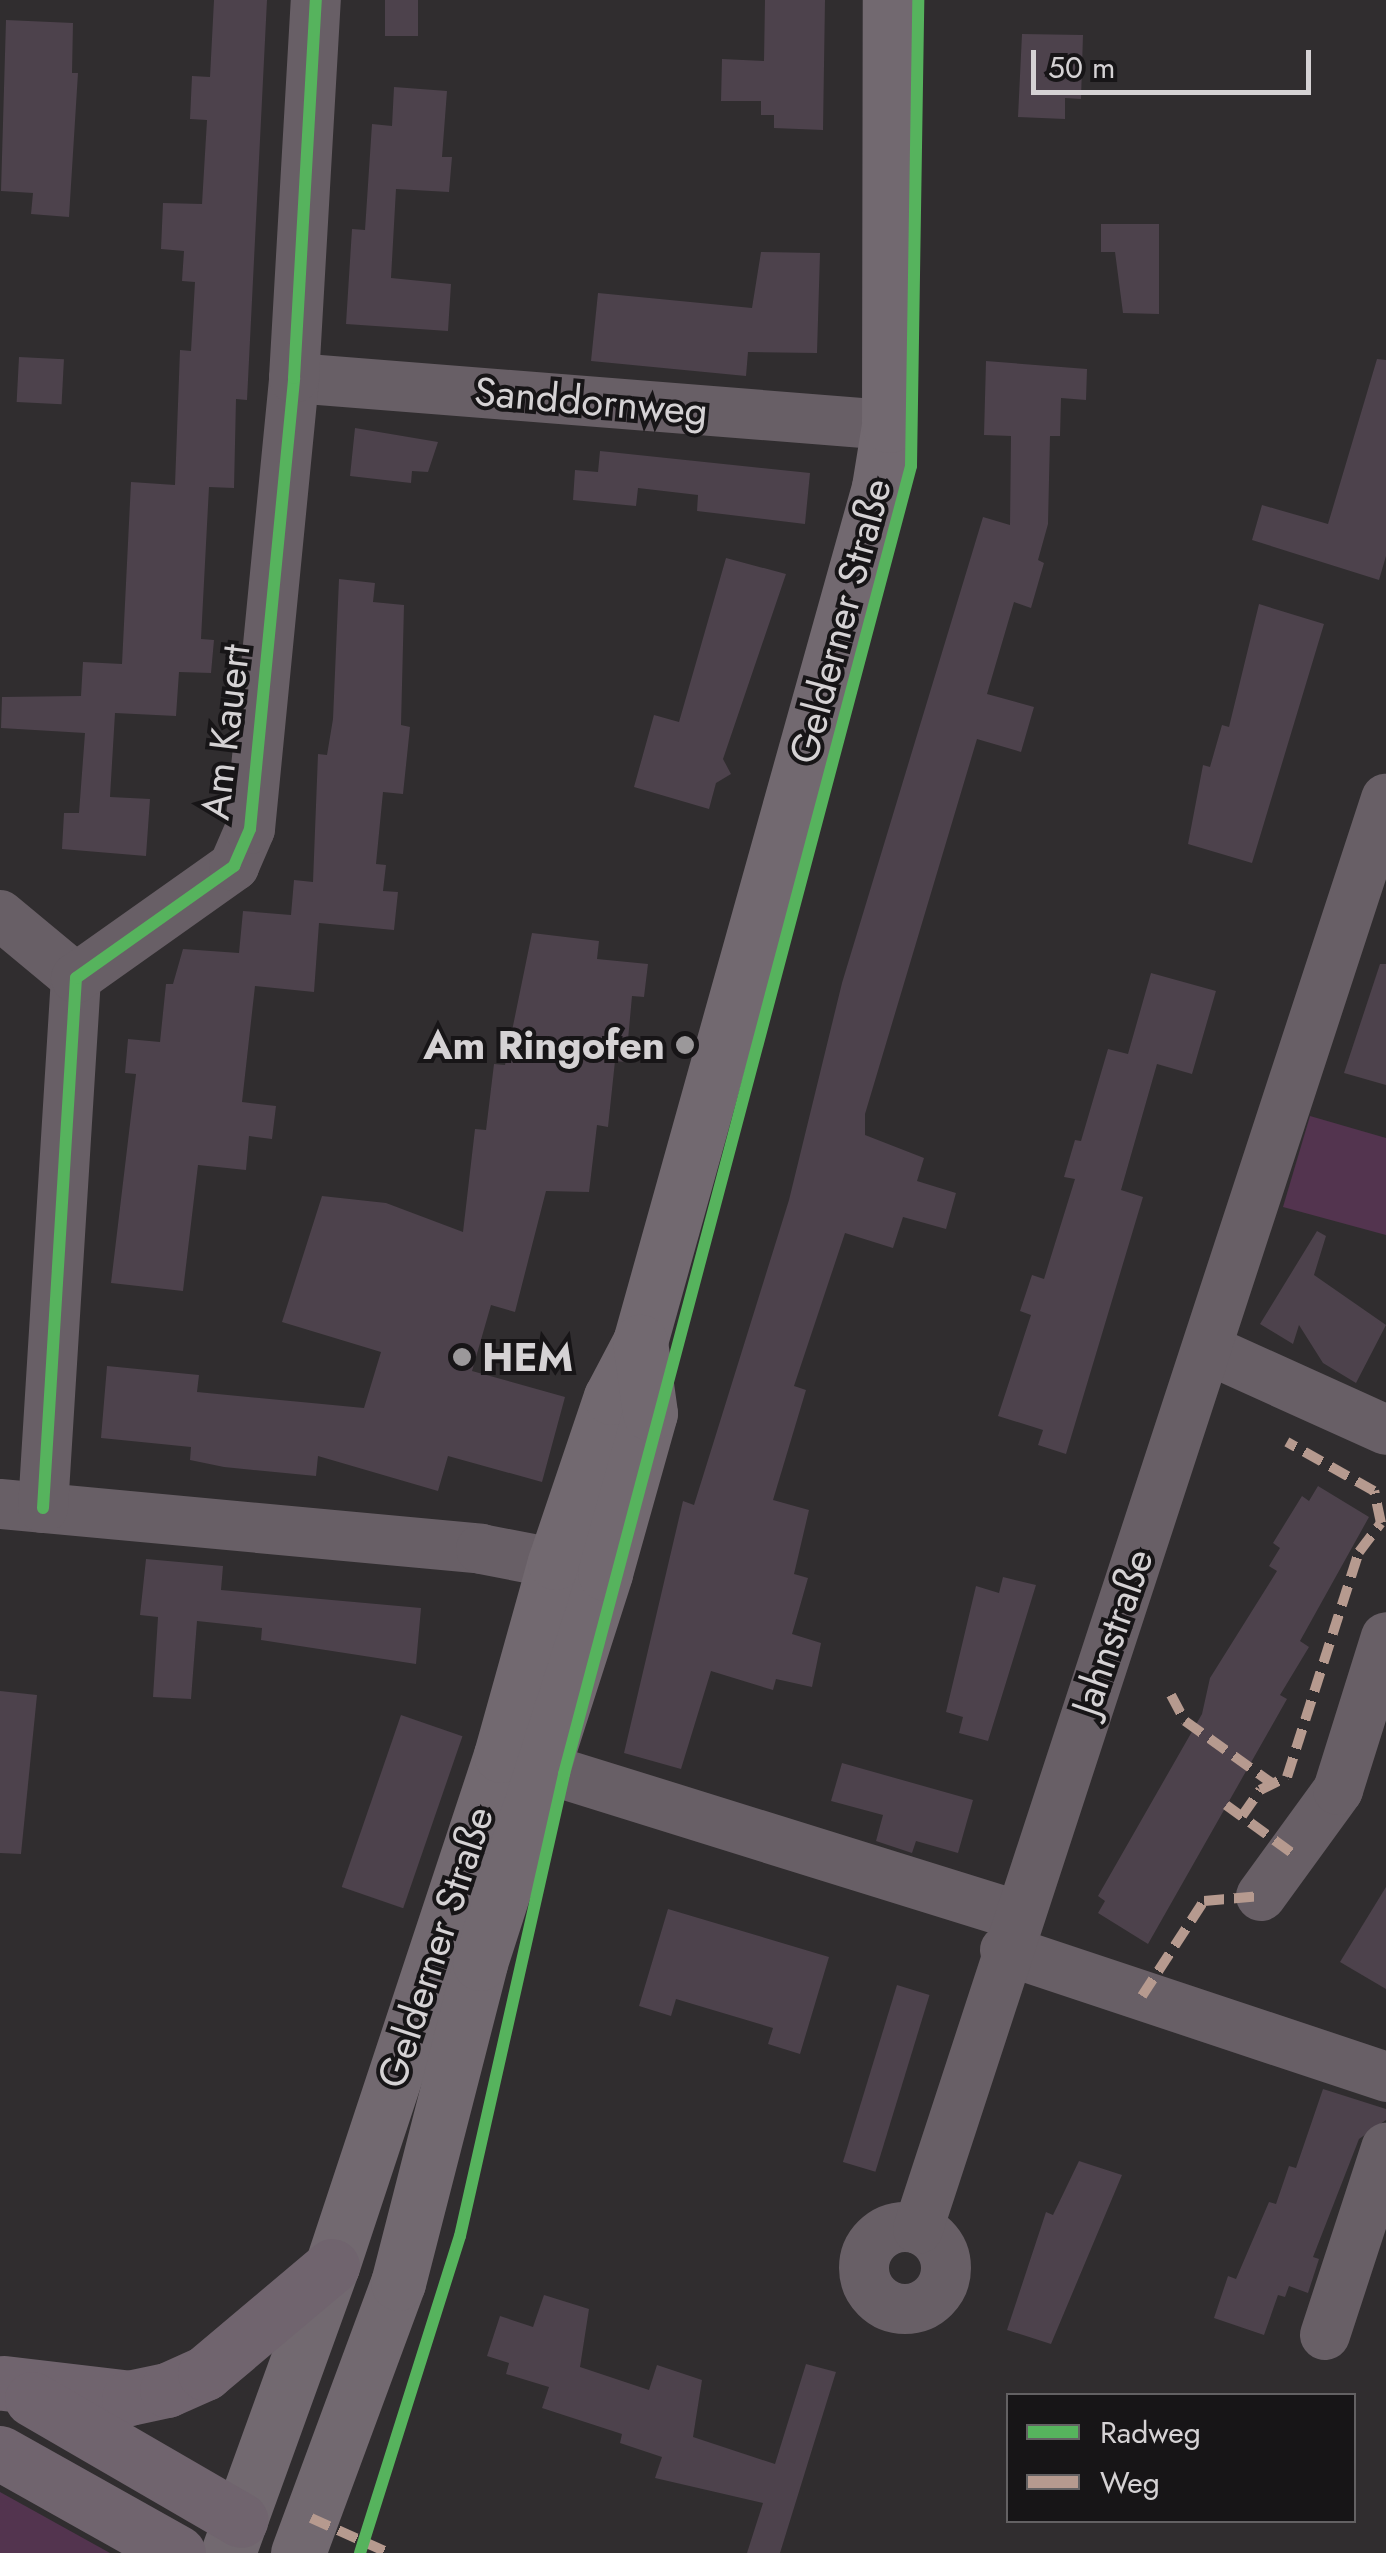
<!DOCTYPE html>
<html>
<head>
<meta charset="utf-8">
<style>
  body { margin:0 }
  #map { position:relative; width:1386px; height:2553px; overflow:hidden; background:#302d2f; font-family:Jost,sans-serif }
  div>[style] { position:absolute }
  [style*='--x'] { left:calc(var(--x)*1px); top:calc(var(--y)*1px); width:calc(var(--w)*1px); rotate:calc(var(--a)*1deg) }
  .green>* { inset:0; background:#53344f }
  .building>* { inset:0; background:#4d424c; transform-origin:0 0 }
  .minor>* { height:50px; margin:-25px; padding:0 25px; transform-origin:25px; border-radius:25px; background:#685f66 }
  .minor>.ring { margin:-25px; padding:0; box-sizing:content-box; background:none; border:50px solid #685f66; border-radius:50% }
  .major>* { height:55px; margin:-27.5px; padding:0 27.5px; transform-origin:27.5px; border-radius:27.5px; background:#726970 }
  .highway>* { height:55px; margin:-27.5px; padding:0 27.5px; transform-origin:27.5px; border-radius:27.5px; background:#70646e }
  .quiet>* { height:10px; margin-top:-5px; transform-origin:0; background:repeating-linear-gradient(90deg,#b69a8f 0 20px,transparent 0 30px) }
  .cycleway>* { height:12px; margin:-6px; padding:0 6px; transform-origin:6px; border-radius:6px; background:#56b35d }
  .dots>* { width:28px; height:28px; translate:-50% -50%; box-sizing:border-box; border:5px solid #171517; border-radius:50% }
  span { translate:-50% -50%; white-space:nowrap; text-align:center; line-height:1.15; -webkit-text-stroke:8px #171517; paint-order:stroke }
  .street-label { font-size:40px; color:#d5d2d4 }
  .poi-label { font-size:40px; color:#d5d2d4; font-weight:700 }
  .right { translate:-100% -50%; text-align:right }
  .left { translate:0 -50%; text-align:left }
  .legend { position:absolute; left:1006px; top:2393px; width:350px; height:130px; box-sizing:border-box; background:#171517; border:2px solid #636163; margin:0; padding:12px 18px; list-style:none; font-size:30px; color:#d5d2d4 }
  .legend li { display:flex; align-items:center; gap:20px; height:50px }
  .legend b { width:50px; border:2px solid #636163 }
  .scale { position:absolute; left:1031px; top:50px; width:280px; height:45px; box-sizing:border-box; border:5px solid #d5d2d4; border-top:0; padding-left:12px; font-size:30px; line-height:35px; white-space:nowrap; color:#d5d2d4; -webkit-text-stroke:8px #171517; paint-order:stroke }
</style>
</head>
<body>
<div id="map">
  <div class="green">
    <i style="clip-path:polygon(1310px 1116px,1386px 1138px,1386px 1235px,1283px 1207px)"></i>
    <i style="clip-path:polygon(0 2492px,110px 2553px,0 2553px)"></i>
  </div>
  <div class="building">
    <i style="clip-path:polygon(214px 0,267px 0,247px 400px,236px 399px,234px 488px,209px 487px,201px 639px,214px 640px,211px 673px,179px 672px,176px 716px,115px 713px,110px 797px,150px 799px,146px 856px,62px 849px,64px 813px,79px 813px,85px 733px,1px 728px,2px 697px,81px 696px,83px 662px,122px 664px,131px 482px,175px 485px,180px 350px,191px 351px,195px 282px,182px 281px,184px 251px,161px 249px,163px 203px,202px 204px,207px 120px,190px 119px,192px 76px,210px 77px)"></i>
    <i style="left:385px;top:0;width:33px;height:36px"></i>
    <i style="clip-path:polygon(765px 0,825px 0,823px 130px,774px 128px,774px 115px,761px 115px,761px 101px,721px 101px,722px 59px,764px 61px)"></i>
    <i style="clip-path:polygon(6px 20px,73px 23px,72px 73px,78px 73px,69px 217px,31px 214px,33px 193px,1px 191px)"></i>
    <i style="clip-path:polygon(1022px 34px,1083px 35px,1081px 99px,1065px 98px,1065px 119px,1018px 117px)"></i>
    <i style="clip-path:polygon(394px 87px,447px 91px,442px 157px,452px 157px,449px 192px,396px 189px,391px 278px,451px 284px,448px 331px,346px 324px,352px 229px,365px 230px,372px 124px,392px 126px)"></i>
    <i style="clip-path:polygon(1101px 224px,1159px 224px,1159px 314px,1123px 313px,1115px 252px,1101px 252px)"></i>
    <i style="clip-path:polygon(761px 252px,820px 253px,817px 353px,748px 352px,746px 376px,591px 361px,598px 293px,752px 308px)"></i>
    <i style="left:19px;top:357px;width:45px;height:45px;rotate:3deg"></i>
    <i style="clip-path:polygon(1377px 359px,1386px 360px,1386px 556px,1379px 580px,1252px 540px,1262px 505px,1328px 524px)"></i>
    <i style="clip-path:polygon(986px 361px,1087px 369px,1086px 400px,1061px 398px,1060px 436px,1050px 436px,1048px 524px,1038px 560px,1044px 563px,1031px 608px,1014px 602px,987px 694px,1034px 707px,1021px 752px,977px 739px,865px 1114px,865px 1135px,924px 1158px,917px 1181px,956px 1193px,946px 1229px,903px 1217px,893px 1248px,845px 1233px,794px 1386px,806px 1390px,773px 1500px,809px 1510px,794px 1574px,808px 1578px,792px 1634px,821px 1643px,812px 1687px,776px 1679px,773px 1690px,711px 1671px,681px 1769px,624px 1753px,683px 1501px,694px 1505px,789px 1200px,842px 983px,983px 517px,1010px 525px,1011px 436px,984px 435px)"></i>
    <i style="clip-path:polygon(355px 428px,438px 442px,428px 472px,412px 471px,411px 483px,350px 476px)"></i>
    <i style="clip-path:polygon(600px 451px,810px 473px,805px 524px,697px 511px,698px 495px,638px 488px,636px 506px,573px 500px,575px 470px,598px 472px)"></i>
    <i style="clip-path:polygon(726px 558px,786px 574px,723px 759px,731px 774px,716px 783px,709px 809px,634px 787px,654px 715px,679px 722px)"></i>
    <i style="clip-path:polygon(339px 579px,375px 583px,373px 602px,404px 605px,401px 725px,410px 727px,403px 794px,383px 792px,376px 864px,386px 865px,383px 891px,398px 892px,394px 930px,319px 923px,314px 992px,255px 986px,242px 1102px,276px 1106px,272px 1139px,249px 1136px,246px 1170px,198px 1165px,183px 1291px,111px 1283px,136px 1074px,125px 1073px,128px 1039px,160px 1042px,166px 984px,173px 984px,183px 949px,239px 953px,243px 911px,291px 915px,294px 880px,313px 882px,318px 754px,327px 755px,333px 719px)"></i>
    <i style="clip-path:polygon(1259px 604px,1324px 624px,1252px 863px,1188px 844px,1203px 765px,1210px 767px,1222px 725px,1229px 727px)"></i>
    <i style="clip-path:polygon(532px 933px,599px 941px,597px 959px,648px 964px,644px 997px,632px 996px,626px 1062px,615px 1061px,608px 1127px,597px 1125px,589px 1192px,546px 1191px,515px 1312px,491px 1305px,472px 1371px,565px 1397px,542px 1482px,448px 1456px,438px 1491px,318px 1456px,316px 1476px,224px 1467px,190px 1460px,191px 1447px,101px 1438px,107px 1366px,199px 1375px,197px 1392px,364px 1408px,381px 1352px,282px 1322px,322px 1196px,386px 1203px,463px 1232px,475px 1129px,486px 1130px,494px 1064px,505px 1065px)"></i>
    <i style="clip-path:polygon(1380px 964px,1386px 964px,1386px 1085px,1344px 1073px)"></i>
    <i style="clip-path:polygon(1151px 973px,1216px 991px,1192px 1074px,1157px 1064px,1121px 1190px,1143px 1197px,1066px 1454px,1038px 1445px,1043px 1430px,998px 1416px,1031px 1315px,1020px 1311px,1032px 1275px,1044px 1279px,1075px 1179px,1064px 1177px,1075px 1140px,1081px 1141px,1108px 1049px,1128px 1054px)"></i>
    <i style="clip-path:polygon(1317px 1231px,1326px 1236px,1314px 1275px,1386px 1325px,1356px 1383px,1323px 1363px,1299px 1325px,1293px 1344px,1260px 1324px)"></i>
    <i style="clip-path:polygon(1318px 1486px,1369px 1517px,1300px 1641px,1309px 1647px,1280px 1695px,1287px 1699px,1148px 1944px,1098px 1913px,1105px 1901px,1098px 1896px,1202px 1714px,1210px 1678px,1277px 1571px,1269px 1566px,1280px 1548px,1273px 1543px,1302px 1496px,1309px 1501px)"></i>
    <i style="clip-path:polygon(146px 1559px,223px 1566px,221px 1590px,421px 1608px,416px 1664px,261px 1640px,262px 1628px,197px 1621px,191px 1699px,153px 1697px,158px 1617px,140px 1615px)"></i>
    <i style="clip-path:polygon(1003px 1577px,1036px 1585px,988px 1741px,959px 1733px,963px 1717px,946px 1712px,976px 1586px,999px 1593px)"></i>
    <i style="clip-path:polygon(0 1691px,37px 1695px,21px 1854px,0 1853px)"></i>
    <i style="left:401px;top:1715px;width:65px;height:182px;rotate:19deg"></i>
    <i style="clip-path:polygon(842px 1763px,973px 1800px,958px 1853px,916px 1841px,912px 1853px,876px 1841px,883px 1815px,831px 1801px)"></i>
    <i style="clip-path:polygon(1386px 1887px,1386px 1989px,1340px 1962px)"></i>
    <i style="clip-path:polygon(668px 1909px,829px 1957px,800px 2054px,768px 2044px,773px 2028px,676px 1999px,671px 2016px,639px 2006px)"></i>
    <i style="left:897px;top:1985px;width:34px;height:185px;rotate:17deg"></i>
    <i style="clip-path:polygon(1323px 2089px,1386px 2109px,1386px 2120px,1359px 2139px,1313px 2257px,1319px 2259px,1308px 2293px,1289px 2286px,1285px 2297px,1278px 2295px,1264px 2335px,1214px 2318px,1228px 2276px,1236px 2279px,1269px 2202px,1276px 2204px,1289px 2166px,1296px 2168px)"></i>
    <i style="clip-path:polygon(1079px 2161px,1122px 2175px,1051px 2344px,1007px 2330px,1046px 2212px,1053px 2215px)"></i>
    <i style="clip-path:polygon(544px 2295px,589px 2309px,580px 2367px,649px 2390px,657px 2365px,702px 2380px,693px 2437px,775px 2464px,806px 2364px,836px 2372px,780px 2553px,747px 2553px,763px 2503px,655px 2478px,662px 2457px,620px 2443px,622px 2434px,542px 2408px,549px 2387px,506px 2374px,509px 2363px,487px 2356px,500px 2316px,533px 2327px)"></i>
  </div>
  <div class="minor">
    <i style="--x:294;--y:378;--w:597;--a:4.52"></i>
    <i style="--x:0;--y:915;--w:99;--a:39.7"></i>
    <i style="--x:1207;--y:1349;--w:196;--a:24.3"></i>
    <i style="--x:0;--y:1504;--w:483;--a:5.3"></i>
    <i style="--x:481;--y:1549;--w:116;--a:10.9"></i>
    <i style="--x:43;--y:1508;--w:531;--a:-86.44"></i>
    <i style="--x:76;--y:978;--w:194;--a:-35.3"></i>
    <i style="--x:234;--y:866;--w:40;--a:-66.6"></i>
    <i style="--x:250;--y:829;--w:453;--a:-84.4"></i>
    <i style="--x:294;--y:378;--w:379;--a:-86.7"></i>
    <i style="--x:505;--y:1756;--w:535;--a:17.28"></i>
    <i style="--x:1261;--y:1896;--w:131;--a:-54"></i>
    <i style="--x:1338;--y:1790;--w:160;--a:-72.6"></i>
    <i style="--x:1005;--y:1950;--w:402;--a:18.4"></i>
    <i class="ring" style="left:864px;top:2227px;width:32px;height:32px"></i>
    <i style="--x:918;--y:2229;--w:1505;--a:-71.88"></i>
    <i style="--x:1325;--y:2335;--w:197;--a:-71.9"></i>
  </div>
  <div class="major">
    <i style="--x:228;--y:2553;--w:305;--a:-70.1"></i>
    <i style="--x:332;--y:2266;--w:538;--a:-71.7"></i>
    <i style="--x:501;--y:1755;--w:200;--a:-74.4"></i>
    <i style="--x:555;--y:1562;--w:174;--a:-71.3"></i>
    <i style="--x:611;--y:1397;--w:62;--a:-62.2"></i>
    <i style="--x:640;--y:1342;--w:888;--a:-74.38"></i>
    <i style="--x:879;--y:487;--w:63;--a:-80.8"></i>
    <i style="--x:889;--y:425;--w:425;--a:-89.9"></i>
    <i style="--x:298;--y:2553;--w:288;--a:-69.7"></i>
    <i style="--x:398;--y:2283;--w:330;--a:-75.6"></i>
    <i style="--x:480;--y:1963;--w:410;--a:-72.2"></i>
    <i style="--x:605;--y:1573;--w:166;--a:-74.3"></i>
    <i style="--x:650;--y:1413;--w:72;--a:-98"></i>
  </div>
  <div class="highway">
    <i style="--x:4;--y:2383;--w:126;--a:6.8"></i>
    <i style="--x:129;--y:2398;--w:39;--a:-12"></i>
    <i style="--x:167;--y:2390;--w:42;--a:-24.1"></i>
    <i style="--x:205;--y:2373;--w:166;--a:-40.1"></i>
    <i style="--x:32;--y:2399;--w:241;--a:30.1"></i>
    <i style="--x:0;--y:2453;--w:204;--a:29.3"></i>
  </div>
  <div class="quiet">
    <i style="--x:1171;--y:1695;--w:30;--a:62"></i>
    <i style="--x:1185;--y:1721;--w:108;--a:35.6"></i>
    <i style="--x:1226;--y:1805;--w:82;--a:36"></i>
    <i style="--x:1242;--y:1816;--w:32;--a:-55"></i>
    <i style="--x:1260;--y:1790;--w:30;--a:-26"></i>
    <i style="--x:1287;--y:1777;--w:236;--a:-72.3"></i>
    <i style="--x:1359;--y:1552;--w:36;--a:-53"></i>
    <i style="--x:1381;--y:1523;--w:33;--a:-102"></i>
    <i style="--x:1374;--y:1491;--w:100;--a:-150.6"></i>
    <i style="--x:1142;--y:1996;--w:113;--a:-56.9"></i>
    <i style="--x:1204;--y:1901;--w:57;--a:-5"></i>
    <i style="--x:311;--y:2518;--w:85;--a:24.2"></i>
  </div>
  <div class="cycleway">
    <i style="--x:43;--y:1508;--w:531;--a:-86.44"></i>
    <i style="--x:76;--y:978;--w:194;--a:-35.3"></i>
    <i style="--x:234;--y:866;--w:40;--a:-66.6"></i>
    <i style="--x:250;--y:829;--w:453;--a:-84.4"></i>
    <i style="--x:294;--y:378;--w:379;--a:-86.7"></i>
    <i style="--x:360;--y:2553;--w:332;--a:-72.5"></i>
    <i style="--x:460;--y:2236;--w:474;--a:-77.3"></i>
    <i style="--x:564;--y:1774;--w:1353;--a:-75.14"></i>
    <i style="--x:911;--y:466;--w:466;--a:-89.1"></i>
  </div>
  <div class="dots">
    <i style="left:685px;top:1045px;background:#9b989a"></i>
    <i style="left:462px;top:1357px;background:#9b989a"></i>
  </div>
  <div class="street-label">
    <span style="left:591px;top:401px;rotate:5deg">Sanddornweg</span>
    <span style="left:840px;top:621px;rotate:-75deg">Gelderner Straße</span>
    <span style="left:225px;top:732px;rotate:-83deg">Am Kauert</span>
    <span style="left:1112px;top:1632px;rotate:-71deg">Jahnstraße</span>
    <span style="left:435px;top:1947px;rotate:-72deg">Gelderner Straße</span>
  </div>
  <div class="poi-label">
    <span class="right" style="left:665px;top:1045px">Am Ringofen</span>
    <span class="left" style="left:482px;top:1357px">HEM</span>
  </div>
  <ul class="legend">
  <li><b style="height:12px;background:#56b35d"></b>Radweg</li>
  <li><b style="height:12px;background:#b69a8f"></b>Weg</li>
  </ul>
  <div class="scale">50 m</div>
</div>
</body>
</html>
